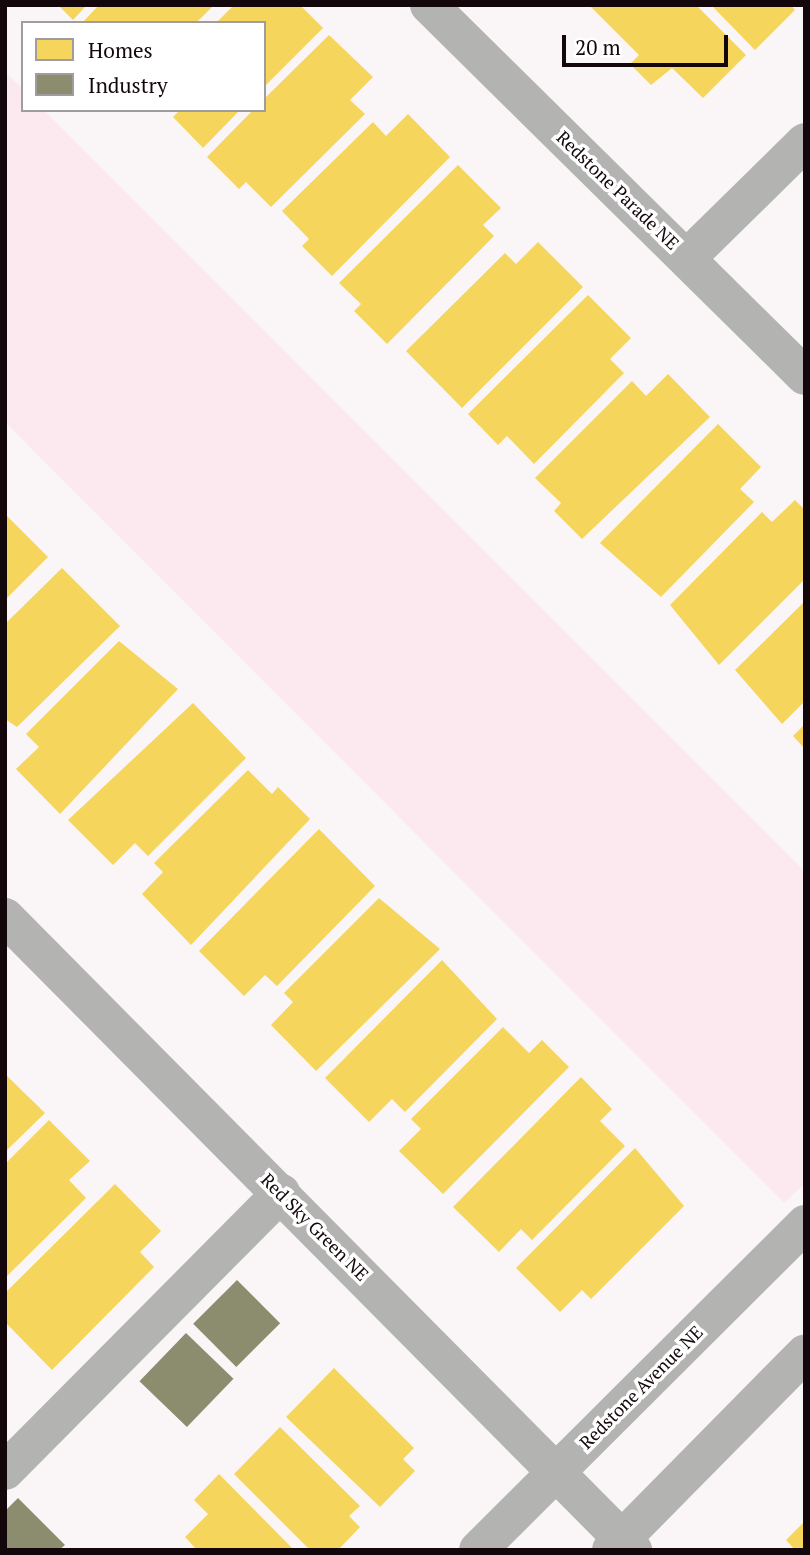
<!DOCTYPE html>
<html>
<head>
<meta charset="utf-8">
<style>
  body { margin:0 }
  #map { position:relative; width:810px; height:1555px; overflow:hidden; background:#faf6f7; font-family:"PT Serif",serif }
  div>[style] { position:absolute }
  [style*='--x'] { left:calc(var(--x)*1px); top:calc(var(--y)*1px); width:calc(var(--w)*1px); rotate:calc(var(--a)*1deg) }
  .green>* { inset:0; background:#fce9ef }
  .homes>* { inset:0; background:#f6d55c }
  .industry>* { inset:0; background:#8c8c6e; transform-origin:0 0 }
  .minor>* { height:38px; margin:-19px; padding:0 19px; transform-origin:19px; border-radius:19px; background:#b3b4b1 }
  span { translate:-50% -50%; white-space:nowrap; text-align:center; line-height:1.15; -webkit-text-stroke:7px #fff; paint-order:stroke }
  .street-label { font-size:18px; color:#13070b }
  .frame { position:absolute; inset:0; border:7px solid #13070b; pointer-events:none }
  .legend { position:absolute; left:21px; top:21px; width:245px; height:91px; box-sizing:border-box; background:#fff; border:2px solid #a19c9d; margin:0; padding:9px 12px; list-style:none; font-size:21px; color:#13070b }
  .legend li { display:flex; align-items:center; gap:14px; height:35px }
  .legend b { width:35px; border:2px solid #a19c9d }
  .scale { position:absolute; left:562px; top:35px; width:166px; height:32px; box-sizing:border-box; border:4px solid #13070b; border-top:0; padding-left:9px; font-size:21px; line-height:24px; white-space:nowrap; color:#13070b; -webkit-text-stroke:5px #fff; paint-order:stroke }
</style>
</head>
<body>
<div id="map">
  <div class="green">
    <i style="clip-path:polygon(5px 72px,23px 89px,23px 110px,44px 110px,805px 872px,805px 1183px,784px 1203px,5px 422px)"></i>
  </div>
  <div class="homes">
    <i style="clip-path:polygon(58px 5px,87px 5px,73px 20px)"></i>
    <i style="clip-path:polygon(99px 5px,214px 5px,196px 23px,82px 23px)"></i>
    <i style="clip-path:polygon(234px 5px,300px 5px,323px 28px,264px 87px,264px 23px,216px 23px)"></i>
    <i style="clip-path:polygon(589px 5px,696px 5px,746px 55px,703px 98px,672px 68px,651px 85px,630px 64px,639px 55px)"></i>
    <i style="clip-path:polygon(711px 5px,791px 5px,795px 10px,755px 50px)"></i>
    <i style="clip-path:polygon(329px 35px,373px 77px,350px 100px,365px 114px,271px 207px,246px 182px,239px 189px,207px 157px,253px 110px,264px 110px,264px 99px)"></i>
    <i style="clip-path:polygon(180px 110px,240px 110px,203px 148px,173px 117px)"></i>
    <i style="clip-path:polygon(408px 114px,450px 157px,332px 276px,302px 246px,309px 239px,282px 211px,373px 122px,386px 136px)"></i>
    <i style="clip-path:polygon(458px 165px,501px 208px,483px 225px,494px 236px,387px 344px,354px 311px,361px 304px,339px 283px)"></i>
    <i style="clip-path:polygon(538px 242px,583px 287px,462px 408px,406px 351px,505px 253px,516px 264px)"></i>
    <i style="clip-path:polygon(588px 295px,631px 338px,610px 359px,624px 373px,534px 464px,507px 436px,498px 445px,468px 414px)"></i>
    <i style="clip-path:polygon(668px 374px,710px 417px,582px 539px,554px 511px,561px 503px,535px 478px,632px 381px,646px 396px)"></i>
    <i style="clip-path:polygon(718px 424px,761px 467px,740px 489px,754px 502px,661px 597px,600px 543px)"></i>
    <i style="clip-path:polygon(795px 500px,805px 510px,805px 579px,719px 665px,670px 605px,762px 512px,772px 522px)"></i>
    <i style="clip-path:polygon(5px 514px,48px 557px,5px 600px)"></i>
    <i style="clip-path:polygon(62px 568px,120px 626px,17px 727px,5px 719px,5px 624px)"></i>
    <i style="clip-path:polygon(805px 601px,805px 701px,782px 724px,735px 670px)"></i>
    <i style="clip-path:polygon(119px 641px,178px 689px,60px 814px,16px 769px,39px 747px,26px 734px)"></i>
    <i style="clip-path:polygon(193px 703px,246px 758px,148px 856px,135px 843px,113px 865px,68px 820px)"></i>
    <i style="clip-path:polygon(805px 724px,805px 749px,793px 736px)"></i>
    <i style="clip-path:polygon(248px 770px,272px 794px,278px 787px,310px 819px,191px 945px,142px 894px,163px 872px,154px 863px)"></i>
    <i style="clip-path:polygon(319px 829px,375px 886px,277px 986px,265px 975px,244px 996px,199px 951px)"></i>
    <i style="clip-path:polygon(379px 898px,440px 949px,316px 1071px,271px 1025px,293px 1002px,284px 993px)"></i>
    <i style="clip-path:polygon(442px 960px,497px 1019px,405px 1112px,392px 1099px,369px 1122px,325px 1078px)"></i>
    <i style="clip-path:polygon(503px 1027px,529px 1053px,542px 1040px,569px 1067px,443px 1194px,399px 1151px,421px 1129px,411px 1119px)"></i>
    <i style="clip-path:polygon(5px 1074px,45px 1113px,5px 1152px)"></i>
    <i style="clip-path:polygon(581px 1077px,612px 1109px,600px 1121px,625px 1146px,532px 1240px,521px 1229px,499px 1252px,453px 1207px)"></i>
    <i style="clip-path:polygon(49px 1120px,90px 1161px,69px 1180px,86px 1198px,5px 1278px,5px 1164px)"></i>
    <i style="clip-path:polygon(635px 1148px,684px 1206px,591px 1299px,582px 1290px,560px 1312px,516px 1268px)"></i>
    <i style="clip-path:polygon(115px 1184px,161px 1231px,140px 1252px,154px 1267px,52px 1370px,5px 1322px,5px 1293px)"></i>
    <i style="clip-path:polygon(334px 1368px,414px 1448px,403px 1459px,415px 1471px,380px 1507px,286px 1417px)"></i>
    <i style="clip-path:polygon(280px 1427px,360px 1506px,349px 1516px,360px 1527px,338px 1550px,310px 1550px,234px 1474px)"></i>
    <i style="clip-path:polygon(219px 1474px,294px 1550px,197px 1550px,185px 1537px,208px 1514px,194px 1500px)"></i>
    <i style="clip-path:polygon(805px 1521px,805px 1550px,795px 1550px,786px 1540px)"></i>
  </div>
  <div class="industry">
    <i style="left:237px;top:1280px;width:61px;height:62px;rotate:45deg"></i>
    <i style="left:186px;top:1333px;width:66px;height:67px;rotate:44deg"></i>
    <i style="clip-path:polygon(18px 1498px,65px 1545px,59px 1550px,5px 1550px,5px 1511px)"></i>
  </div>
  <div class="minor">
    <i style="--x:429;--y:5;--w:528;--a:44.62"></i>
    <i style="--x:687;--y:258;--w:165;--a:-44.5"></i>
    <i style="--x:5;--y:917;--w:892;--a:45.23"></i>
    <i style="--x:5;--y:1471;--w:392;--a:-45.2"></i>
    <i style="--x:478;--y:1550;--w:462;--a:-44.9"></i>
    <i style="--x:611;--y:1550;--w:276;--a:-45.4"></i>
  </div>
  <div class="street-label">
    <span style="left:618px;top:190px;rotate:44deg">Redstone Parade NE</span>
    <span style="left:315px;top:1227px;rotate:45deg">Red Sky Green NE</span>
    <span style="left:641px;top:1387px;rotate:-45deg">Redstone Avenue NE</span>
  </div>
  <div class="frame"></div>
  <ul class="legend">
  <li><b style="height:19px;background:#f6d55c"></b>Homes</li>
  <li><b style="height:19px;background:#8c8c6e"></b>Industry</li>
  </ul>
  <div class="scale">20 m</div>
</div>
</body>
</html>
